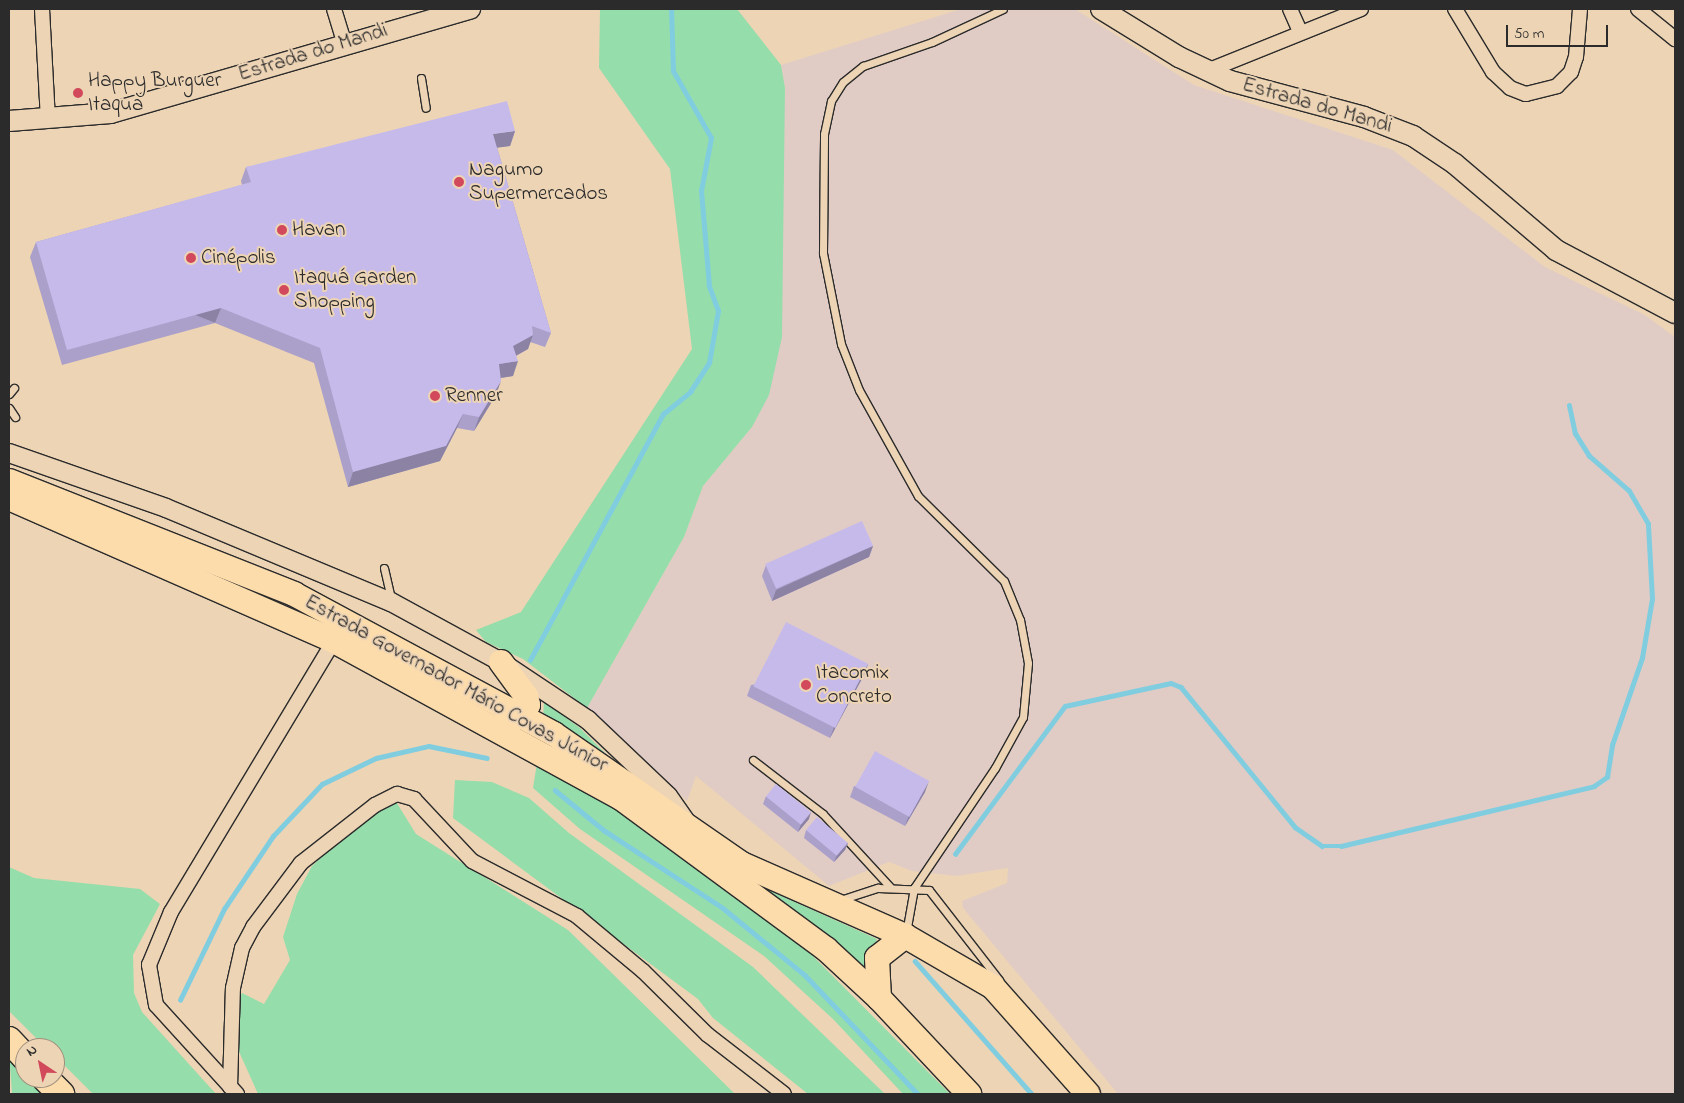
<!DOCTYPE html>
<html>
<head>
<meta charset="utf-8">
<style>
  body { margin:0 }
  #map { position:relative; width:1684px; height:1103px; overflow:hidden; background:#edd4b5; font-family:"Indie Flower",sans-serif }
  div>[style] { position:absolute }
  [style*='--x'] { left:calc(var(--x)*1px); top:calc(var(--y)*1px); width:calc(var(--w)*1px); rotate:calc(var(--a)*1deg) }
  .built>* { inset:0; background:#e1ccc5 }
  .green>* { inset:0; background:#95ddab }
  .stream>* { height:4.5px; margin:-2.25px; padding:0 2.25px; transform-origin:2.25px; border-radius:2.25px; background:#81cde0 }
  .roads { filter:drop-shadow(1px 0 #2b2b2b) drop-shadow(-1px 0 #2b2b2b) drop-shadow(0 1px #2b2b2b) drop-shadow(0 -1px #2b2b2b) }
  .service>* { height:7px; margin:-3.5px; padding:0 3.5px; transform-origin:3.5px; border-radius:3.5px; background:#edd4b5 }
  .minor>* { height:14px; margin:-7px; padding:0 7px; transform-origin:7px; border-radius:7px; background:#edd4b5 }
  .tertiary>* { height:18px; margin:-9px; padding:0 9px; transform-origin:9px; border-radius:9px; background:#edd4b5 }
  .secondary>* { height:20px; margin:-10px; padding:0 10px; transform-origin:10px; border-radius:10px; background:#edd4b5 }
  .trunk>* { height:24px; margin:-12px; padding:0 12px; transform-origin:12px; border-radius:12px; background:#fddcac }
  .motorway>* { height:26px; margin:-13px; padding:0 13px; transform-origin:13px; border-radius:13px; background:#fddcac }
  .wall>* { inset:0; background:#aaa0ca }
  .shaded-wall>* { inset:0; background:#8b82a4; transform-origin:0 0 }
  .building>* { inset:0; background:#c6baeb; transform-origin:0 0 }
  .dots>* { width:14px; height:14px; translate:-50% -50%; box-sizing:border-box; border:2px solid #edd4b5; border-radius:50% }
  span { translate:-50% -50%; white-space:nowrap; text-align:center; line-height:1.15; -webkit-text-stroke:4px #edd4b5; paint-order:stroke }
  .street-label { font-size:21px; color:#2b2b2b }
  .poi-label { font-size:21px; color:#2b2b2b }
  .left { translate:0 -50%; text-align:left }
  .frame { position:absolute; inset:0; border:10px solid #2b2b2b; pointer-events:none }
  .north { position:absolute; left:15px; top:1038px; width:50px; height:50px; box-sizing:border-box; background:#edd4b5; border:1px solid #9f907e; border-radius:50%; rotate:326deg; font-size:14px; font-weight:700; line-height:20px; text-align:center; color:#2b2b2b }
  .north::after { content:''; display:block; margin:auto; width:18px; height:22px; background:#d1495b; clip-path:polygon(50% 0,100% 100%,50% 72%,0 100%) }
  .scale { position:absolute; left:1506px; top:25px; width:102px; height:22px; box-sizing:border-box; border:2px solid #2b2b2b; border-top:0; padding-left:6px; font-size:15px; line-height:18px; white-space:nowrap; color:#2b2b2b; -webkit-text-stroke:4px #edd4b5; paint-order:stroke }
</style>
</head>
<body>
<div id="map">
  <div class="built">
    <i style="clip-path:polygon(961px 9px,1075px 9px,1194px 85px,1393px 150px,1545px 267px,1645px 315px,1675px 337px,1675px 1094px,1118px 1094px,963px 908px,962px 901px,1007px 883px,1008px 868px,957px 876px,912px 871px,889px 862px,829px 886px,696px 776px,687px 801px,587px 708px,684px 537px,703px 486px,752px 427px,785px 88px,781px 65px)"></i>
  </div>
  <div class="green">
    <i style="clip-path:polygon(600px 9px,737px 9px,781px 65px,785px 88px,782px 337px,769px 395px,752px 427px,703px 486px,684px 537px,587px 708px,523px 659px,486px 642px,476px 630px,521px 612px,692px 349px,670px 169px,599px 68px)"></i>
    <i style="clip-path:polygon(544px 702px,580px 728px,612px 760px,543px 718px)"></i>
    <i style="clip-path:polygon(537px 763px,631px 815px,721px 879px,785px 934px,789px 932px,950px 1094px,903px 1094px,833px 1019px,764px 956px,580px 829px,533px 788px)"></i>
    <i style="clip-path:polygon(455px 780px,492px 782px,529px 798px,569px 833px,753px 967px,885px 1094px,808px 1094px,713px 1018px,698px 999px,453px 818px)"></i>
    <i style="clip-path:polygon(395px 800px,416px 834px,568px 930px,735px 1094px,258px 1094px,232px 1036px,232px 1014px,242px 993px,264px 1004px,290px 960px,283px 937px,297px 894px,312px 866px,373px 808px)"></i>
    <i style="clip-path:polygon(9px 867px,34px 878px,140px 889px,160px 904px,133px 955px,134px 993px,142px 1012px,216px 1094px,93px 1094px,55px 1056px,55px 1048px,46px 1048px,9px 1011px)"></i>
    <i style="clip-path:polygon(759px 886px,877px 939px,865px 976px)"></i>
    <i style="clip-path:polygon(9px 1050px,25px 1067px,25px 1078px,36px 1078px,52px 1094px,12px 1094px)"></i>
  </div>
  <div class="stream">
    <i style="--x:530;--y:660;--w:280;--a:-61.6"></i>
    <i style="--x:663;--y:414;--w:35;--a:-39"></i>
    <i style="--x:690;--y:392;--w:35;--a:-57"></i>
    <i style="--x:709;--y:363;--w:53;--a:-80.2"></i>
    <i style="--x:718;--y:311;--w:27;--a:-110"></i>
    <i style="--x:709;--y:286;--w:95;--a:-94.8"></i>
    <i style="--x:701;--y:191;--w:54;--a:-79.3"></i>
    <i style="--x:711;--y:138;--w:77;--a:-119.6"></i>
    <i style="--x:673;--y:71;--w:62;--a:-91.8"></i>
    <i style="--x:555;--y:790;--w:65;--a:39.4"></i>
    <i style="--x:605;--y:831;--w:141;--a:33.1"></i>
    <i style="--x:723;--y:908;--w:106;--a:39.3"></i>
    <i style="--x:805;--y:975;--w:164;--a:46.5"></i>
    <i style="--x:955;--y:854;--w:184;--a:-53.4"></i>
    <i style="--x:1065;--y:706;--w:108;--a:-12.2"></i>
    <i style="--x:1171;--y:683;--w:11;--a:22"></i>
    <i style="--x:1181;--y:687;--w:181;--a:50.8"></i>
    <i style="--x:1295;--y:827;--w:33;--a:35"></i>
    <i style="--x:1322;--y:846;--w:19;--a:0"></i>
    <i style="--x:1341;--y:846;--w:260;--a:-13.3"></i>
    <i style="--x:1594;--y:786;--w:16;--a:-35"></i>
    <i style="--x:1607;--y:777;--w:32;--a:-81"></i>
    <i style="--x:1612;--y:745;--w:92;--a:-71"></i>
    <i style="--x:1642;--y:658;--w:60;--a:-80.4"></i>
    <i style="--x:1652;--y:599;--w:75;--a:-93.1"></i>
    <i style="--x:1648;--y:524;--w:38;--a:-120"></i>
    <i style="--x:1629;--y:491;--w:53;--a:-138.8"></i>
    <i style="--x:1589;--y:456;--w:26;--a:-122"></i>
    <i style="--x:1575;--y:434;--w:29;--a:-102"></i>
    <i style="--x:915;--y:961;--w:177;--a:48.7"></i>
    <i style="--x:180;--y:1000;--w:101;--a:-64.2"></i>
    <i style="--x:224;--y:909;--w:88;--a:-56.1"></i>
    <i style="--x:273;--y:836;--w:71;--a:-46.7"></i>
    <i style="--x:322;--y:784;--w:60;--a:-25.7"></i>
    <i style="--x:376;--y:758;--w:54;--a:-12.8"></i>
    <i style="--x:429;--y:746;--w:59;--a:11.7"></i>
  </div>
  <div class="roads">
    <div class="service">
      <i style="--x:421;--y:78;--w:30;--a:81"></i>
      <i style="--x:9;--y:394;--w:8;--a:-50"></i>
      <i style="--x:9;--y:408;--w:11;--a:56"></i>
      <i style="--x:384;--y:568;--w:32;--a:77"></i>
      <i style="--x:753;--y:760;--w:88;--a:37.6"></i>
      <i style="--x:823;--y:814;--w:100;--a:47.4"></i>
      <i style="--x:840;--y:900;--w:40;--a:-18"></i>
      <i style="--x:878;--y:888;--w:51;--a:2.2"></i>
      <i style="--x:929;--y:890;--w:114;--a:52.1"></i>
      <i style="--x:906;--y:933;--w:46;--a:-79.9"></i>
      <i style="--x:914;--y:888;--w:145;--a:-56"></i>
      <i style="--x:995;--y:768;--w:58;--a:-61.2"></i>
      <i style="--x:1023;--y:717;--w:54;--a:-84.7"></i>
      <i style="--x:1028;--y:663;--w:44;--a:-100.5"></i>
      <i style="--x:1020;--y:620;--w:42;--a:-112.3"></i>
      <i style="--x:1004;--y:581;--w:121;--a:-135.3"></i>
      <i style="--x:918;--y:496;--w:121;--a:-119.1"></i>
      <i style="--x:859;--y:390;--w:49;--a:-111.4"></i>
      <i style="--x:841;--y:344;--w:93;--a:-101.2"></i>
      <i style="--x:823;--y:253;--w:119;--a:-89.5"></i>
      <i style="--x:824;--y:134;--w:34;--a:-78"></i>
      <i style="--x:831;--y:101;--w:22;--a:-58"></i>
      <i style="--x:843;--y:82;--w:26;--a:-39"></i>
      <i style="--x:863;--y:66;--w:73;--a:-19.2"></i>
      <i style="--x:932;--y:42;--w:78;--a:-24.9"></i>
    </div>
    <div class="minor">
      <i style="--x:42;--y:9;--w:110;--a:86.9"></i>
      <i style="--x:334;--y:9;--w:38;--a:73"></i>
      <i style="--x:1290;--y:9;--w:24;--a:66"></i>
      <i style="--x:1455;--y:9;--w:74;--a:58.9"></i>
      <i style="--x:1493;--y:72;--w:23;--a:43"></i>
      <i style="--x:1510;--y:88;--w:17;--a:21"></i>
      <i style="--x:1526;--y:94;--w:32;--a:-14"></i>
      <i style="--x:1557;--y:86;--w:20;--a:-45"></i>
      <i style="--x:1571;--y:72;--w:16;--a:-72"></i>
      <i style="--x:1576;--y:57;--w:48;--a:-85.2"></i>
      <i style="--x:1638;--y:9;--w:48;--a:39"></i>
      <i style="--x:1207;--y:71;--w:166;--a:-21.9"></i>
      <i style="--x:230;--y:1087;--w:99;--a:-88.3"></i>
      <i style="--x:233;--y:988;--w:41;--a:-77.3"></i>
      <i style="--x:242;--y:948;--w:24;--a:-62"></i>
      <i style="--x:253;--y:927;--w:80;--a:-53.1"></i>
      <i style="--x:301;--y:863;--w:94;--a:-38.1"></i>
      <i style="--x:375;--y:805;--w:25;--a:-27"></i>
      <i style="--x:397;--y:794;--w:18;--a:16"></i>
      <i style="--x:414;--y:799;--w:85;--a:46.9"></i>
      <i style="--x:472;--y:861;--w:119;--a:27.6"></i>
      <i style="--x:577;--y:916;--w:86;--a:39.8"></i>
      <i style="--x:643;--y:971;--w:91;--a:44.6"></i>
      <i style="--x:708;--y:1035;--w:96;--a:37.8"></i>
      <i style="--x:237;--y:1094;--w:120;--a:-132.3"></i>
      <i style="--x:156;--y:1005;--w:41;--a:-99.9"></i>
      <i style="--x:149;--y:965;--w:57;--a:-67.5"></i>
      <i style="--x:171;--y:912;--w:316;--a:-59"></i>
    </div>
    <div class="tertiary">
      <i style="--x:9;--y:453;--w:166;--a:19.3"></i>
      <i style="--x:166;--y:508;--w:244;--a:22.7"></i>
      <i style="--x:391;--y:602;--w:125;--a:28.6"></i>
      <i style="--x:501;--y:662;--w:105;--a:33.7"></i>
      <i style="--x:588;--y:720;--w:110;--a:43.5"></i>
      <i style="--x:668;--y:796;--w:29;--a:55"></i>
    </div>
    <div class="secondary">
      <i style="--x:1101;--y:9;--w:92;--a:31.6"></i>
      <i style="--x:1179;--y:57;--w:56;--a:25.2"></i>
      <i style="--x:1230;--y:81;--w:139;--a:15"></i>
      <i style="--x:1364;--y:117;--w:53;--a:21.2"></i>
      <i style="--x:1413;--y:136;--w:50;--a:33.7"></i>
      <i style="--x:1455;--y:164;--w:133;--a:40.4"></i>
      <i style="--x:1556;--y:250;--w:135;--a:27.9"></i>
      <i style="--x:9;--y:121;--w:102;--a:-4.5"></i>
      <i style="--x:111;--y:113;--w:374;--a:-16.2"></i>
    </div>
    <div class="trunk">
      <i style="--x:9;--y:481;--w:307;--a:21.6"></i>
      <i style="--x:294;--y:594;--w:295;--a:28.3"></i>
      <i style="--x:554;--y:734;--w:229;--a:34.7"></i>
      <i style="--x:742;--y:864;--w:178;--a:23.8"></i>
      <i style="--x:905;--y:936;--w:102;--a:30.1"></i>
      <i style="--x:993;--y:987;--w:143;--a:48.4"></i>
      <i style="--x:9;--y:498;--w:355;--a:23.7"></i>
      <i style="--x:334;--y:641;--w:327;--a:28.7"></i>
      <i style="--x:621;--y:798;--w:255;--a:36.4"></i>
      <i style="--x:826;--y:949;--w:72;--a:42.8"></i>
      <i style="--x:879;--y:998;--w:132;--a:46.8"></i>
      <i style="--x:501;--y:662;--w:42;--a:53.7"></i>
      <i style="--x:526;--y:696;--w:9;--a:77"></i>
      <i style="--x:528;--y:705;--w:14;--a:126"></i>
      <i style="--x:520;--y:716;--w:15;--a:157"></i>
      <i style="--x:879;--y:998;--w:40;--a:-92.9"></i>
      <i style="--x:877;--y:958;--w:36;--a:-38"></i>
    </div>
    <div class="motorway">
      <i style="--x:9;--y:1040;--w:23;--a:47"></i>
      <i style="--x:45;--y:1078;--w:23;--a:45"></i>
    </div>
  </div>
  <div class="wall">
    <i style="clip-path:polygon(515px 131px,510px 146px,497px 147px,551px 333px,545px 347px,530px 342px,528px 349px,516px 356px,513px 376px,501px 378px,496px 395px,474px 431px,457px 428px,440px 461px,348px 487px,314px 363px,215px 323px,62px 365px,30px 257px,36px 242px,242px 185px,241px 181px,246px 167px)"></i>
    <i style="clip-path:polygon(873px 546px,869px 557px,772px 601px,762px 576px,766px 565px)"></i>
    <i style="clip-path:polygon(868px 664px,864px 675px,830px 738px,747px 696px,751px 685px)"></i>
    <i style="clip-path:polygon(854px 786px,925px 792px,905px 826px,850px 797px)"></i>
    <i style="clip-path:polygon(766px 796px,809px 819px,798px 832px,763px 804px)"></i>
    <i style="clip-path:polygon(806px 830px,848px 843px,845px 850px,834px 862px,804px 838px)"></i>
  </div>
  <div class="shaded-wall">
    <i style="clip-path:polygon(515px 131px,510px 146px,488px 149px,493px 134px)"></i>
    <i style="left:221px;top:308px;width:16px;height:160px;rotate:112deg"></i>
    <i style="clip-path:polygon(533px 335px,528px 349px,508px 360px,513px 346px)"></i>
    <i style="clip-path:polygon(518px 361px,513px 376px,493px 379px,499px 364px)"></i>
    <i style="clip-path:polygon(501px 381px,496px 395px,474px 431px,479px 417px)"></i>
    <i style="clip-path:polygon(463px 414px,457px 428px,440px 461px,348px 487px,353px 472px)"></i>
    <i style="clip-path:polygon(873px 546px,869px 557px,772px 601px,776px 590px)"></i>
    <i style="clip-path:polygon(868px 664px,864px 675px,830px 738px,834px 727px)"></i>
    <i style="clip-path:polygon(929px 781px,925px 792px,905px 826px,909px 815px)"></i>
    <i style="clip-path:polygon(811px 812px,809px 819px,798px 832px,801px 824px)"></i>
    <i style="clip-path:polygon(848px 843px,845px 850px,834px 862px,837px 855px)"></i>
  </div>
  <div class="building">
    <i style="clip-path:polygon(507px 101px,515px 131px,493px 134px,551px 333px,532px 326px,533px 335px,513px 346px,518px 361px,499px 364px,501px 381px,479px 417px,463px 414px,446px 446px,353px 472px,320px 348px,221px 308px,67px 350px,36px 242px,251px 182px,246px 167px)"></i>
    <i style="left:862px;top:521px;width:27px;height:106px;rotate:66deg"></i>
    <i style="left:786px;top:622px;width:92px;height:72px;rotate:27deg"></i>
    <i style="left:875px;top:751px;width:62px;height:41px;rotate:29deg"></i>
    <i style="left:776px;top:784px;width:45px;height:16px;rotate:39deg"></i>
    <i style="left:817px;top:817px;width:40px;height:17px;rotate:40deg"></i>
  </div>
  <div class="dots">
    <i style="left:78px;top:93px;background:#d1495b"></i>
    <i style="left:459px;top:182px;background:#d1495b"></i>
    <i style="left:282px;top:230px;background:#d1495b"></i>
    <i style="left:191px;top:258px;background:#d1495b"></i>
    <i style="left:284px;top:290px;background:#d1495b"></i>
    <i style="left:435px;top:396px;background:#d1495b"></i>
    <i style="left:806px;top:685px;background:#d1495b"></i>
  </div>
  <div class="street-label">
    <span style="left:313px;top:53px;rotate:-17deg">Estrada do Mandi</span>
    <span style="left:1317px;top:106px;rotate:16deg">Estrada do Mandi</span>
    <span style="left:456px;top:684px;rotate:29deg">Estrada Governador Mário Covas Júnior</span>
  </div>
  <div class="poi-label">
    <span class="left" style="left:88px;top:93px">Happy Burguer<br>Itaqua</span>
    <span class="left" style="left:469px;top:182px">Nagumo<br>Supermercados</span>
    <span class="left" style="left:292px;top:230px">Havan</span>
    <span class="left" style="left:201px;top:258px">Cinépolis</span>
    <span class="left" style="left:294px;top:290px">Itaquá Garden<br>Shopping</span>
    <span class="left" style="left:445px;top:396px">Renner</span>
    <span class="left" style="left:816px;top:685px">Itacomix<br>Concreto</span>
  </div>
  <div class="frame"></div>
  <div class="north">N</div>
  <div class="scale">50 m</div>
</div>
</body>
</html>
